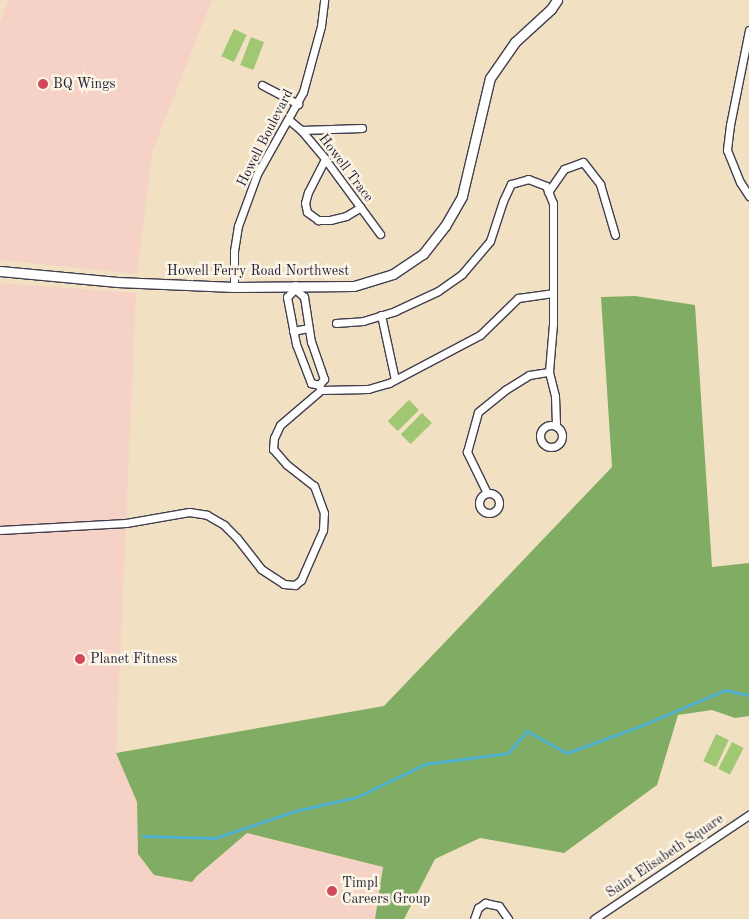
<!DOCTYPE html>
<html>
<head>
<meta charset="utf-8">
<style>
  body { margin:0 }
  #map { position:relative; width:749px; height:919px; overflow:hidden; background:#f2e0c2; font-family:"Old Standard TT",serif }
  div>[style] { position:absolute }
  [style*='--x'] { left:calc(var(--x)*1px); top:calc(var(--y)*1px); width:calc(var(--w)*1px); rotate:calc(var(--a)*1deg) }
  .built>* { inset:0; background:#f6d1c5 }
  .green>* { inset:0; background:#a0c772; transform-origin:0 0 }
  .forest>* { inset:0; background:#80ac64 }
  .stream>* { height:2.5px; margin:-1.25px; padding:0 1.25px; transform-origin:1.25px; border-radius:1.25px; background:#4fb1ce }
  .roads { filter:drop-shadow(1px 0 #413e4f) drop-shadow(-1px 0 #413e4f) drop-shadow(0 1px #413e4f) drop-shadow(0 -1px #413e4f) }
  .minor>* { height:7px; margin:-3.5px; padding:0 3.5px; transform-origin:3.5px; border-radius:3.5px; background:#fff }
  .minor>.ring { margin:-3.5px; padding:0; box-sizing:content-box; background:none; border:7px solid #fff; border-radius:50% }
  .tertiary>* { height:9px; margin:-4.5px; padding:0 4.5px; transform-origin:4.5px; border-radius:4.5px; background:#fff }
  .dots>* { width:14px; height:14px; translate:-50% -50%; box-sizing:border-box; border:2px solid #fcf5e5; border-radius:50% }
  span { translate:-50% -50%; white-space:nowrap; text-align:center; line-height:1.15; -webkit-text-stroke:5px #fcf5e5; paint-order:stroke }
  .poi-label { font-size:14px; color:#22223b }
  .left { translate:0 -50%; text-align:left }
  .street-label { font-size:14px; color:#22223b }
</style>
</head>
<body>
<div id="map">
  <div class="built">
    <i style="clip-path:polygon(8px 0,212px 0,152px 152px,137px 274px,0 260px,0 23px)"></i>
    <i style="clip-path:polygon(0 283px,136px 293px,116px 753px,137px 802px,138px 854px,192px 882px,246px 833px,383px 867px,375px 919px,0 919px)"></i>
  </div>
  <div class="green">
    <i style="left:234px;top:29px;width:14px;height:30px;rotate:25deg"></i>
    <i style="left:251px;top:37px;width:14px;height:30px;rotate:21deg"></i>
    <i style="left:409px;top:400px;width:14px;height:30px;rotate:45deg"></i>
    <i style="left:422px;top:413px;width:14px;height:30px;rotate:45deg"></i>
    <i style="left:716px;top:734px;width:14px;height:30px;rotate:25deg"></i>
    <i style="left:732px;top:742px;width:13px;height:30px;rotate:27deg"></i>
  </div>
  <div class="forest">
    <i style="clip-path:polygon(635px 296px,695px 305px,712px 567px,749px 563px,749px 716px,735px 718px,712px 710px,678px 715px,657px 785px,564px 853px,480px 838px,435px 859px,404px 919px,375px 919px,383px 867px,247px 833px,197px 876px,192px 882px,154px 875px,138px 854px,137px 802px,116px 753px,384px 706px,612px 467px,601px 297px)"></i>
  </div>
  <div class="stream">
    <i style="--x:143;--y:836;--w:72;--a:1.6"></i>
    <i style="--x:215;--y:838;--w:84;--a:-18.6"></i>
    <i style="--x:295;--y:811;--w:64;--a:-12.7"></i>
    <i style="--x:357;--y:797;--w:76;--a:-25.9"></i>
    <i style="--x:425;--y:764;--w:84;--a:-7.5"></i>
    <i style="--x:508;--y:753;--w:29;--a:-49"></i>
    <i style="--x:527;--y:731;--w:46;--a:28.8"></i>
    <i style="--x:567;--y:753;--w:81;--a:-20.2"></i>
    <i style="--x:643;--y:725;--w:89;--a:-23.1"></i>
    <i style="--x:725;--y:690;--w:25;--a:12"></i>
  </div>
  <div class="roads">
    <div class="minor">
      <i style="--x:749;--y:30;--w:97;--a:101.3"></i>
      <i style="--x:730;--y:125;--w:25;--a:97"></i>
      <i style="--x:727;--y:150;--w:35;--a:68"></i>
      <i style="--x:740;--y:182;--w:17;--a:57"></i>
      <i style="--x:262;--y:85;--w:41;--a:27.8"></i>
      <i style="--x:289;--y:120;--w:16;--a:40"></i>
      <i style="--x:301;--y:130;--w:38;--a:50"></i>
      <i style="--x:325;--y:159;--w:93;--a:53.7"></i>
      <i style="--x:301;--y:130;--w:61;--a:-1.9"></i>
      <i style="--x:325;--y:159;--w:37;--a:117"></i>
      <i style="--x:308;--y:192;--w:11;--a:105"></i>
      <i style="--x:305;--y:203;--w:9;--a:77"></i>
      <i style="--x:307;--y:212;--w:14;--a:36"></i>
      <i style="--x:318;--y:220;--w:12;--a:0"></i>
      <i style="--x:330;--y:220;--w:16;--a:-14"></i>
      <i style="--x:346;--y:216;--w:17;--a:-31"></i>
      <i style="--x:548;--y:192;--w:28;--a:-55"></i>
      <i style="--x:564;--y:169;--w:20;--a:-20"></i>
      <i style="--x:583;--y:162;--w:28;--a:52"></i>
      <i style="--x:600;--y:184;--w:53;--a:73.6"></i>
      <i style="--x:234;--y:287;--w:36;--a:-90"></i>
      <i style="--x:234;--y:251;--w:25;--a:-81"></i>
      <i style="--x:238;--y:226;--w:55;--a:-69.9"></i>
      <i style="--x:257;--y:174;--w:94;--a:-60.7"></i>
      <i style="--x:303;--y:92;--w:68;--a:-74.7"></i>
      <i style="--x:321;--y:26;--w:26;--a:-83"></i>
      <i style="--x:295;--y:289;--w:11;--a:135"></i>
      <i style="--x:287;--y:297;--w:48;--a:79.2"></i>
      <i style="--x:296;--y:344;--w:42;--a:69"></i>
      <i style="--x:311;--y:383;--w:8;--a:14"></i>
      <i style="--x:381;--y:315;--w:66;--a:77.8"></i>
      <i style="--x:336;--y:323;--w:27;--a:-4"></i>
      <i style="--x:363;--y:321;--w:34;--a:-17"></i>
      <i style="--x:395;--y:311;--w:47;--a:-24.9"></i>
      <i style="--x:438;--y:291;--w:29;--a:-35"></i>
      <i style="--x:462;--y:274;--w:43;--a:-49.7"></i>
      <i style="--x:490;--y:241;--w:42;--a:-72"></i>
      <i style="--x:503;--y:201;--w:19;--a:-65"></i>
      <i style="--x:511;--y:184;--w:18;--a:-16"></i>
      <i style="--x:528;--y:179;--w:19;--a:21"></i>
      <i style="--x:546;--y:186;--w:18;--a:68"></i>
      <i style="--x:553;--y:203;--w:121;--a:90"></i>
      <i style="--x:553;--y:324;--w:48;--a:94.8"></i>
      <i style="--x:549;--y:372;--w:25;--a:76"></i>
      <i style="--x:555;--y:396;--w:30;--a:88"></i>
      <i style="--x:293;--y:331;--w:15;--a:-11"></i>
      <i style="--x:321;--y:390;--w:47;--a:-1.2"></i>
      <i style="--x:368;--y:389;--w:22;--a:-16"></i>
      <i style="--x:389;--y:383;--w:103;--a:-27.8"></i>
      <i style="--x:480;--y:335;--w:53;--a:-44.2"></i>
      <i style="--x:518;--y:298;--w:35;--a:-8"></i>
      <i class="ring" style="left:540px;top:425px;width:15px;height:15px"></i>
      <i class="ring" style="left:479px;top:493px;width:13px;height:13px"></i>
      <i style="--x:487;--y:493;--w:46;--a:-116"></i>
      <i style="--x:467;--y:452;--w:41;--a:-74.6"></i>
      <i style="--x:478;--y:412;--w:35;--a:-39"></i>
      <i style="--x:505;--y:390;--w:28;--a:-32"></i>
      <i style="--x:529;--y:375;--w:20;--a:-9"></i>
      <i style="--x:0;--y:530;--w:126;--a:-3.2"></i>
      <i style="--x:126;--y:523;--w:64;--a:-9.9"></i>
      <i style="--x:189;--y:512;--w:18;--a:9"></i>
      <i style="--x:207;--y:515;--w:20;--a:30"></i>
      <i style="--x:224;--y:525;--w:18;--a:45"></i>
      <i style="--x:237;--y:538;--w:39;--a:52"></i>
      <i style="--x:261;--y:569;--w:27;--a:33"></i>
      <i style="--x:284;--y:584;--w:11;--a:5"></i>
      <i style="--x:295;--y:585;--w:8;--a:-40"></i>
      <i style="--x:301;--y:580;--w:55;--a:-66.3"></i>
      <i style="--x:323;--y:530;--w:17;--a:-87"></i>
      <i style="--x:324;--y:513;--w:29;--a:-110"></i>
      <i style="--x:314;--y:486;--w:34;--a:-142"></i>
      <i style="--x:287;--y:465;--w:21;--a:-131"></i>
      <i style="--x:273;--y:449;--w:11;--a:-85"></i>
      <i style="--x:274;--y:438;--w:14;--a:-65"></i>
      <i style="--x:280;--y:425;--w:54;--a:-40.5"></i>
      <i style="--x:321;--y:390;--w:5;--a:-112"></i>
      <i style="--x:319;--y:385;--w:8;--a:-50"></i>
      <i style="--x:324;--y:379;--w:39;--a:-109"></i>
      <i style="--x:311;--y:342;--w:46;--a:-98.8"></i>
      <i style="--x:304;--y:297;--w:12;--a:-138"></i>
      <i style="--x:295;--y:289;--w:4;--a:-90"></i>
      <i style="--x:474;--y:919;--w:12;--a:-70"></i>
      <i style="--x:478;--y:908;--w:9;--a:-36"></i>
      <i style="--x:485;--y:903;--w:14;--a:12"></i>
      <i style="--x:499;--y:906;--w:16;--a:55"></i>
      <i style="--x:594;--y:919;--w:187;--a:-33.9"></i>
    </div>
    <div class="tertiary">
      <i style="--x:0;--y:271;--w:118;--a:5.4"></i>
      <i style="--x:117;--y:282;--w:117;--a:2.4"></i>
      <i style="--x:234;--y:287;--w:120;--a:-0.5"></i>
      <i style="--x:354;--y:286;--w:41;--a:-17.1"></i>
      <i style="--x:393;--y:274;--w:36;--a:-34"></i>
      <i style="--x:423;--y:254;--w:36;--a:-52"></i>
      <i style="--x:445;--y:226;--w:34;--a:-60"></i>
      <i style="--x:462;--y:196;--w:121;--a:-76.7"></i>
      <i style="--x:490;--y:78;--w:44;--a:-55.2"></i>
      <i style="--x:515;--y:42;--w:49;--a:-42.5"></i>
      <i style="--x:551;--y:9;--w:11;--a:-56"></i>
    </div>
  </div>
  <div class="dots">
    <i style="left:43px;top:84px;background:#d1495b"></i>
    <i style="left:80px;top:659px;background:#d1495b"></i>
    <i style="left:332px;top:891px;background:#d1495b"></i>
  </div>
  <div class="poi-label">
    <span class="left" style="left:53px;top:84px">BQ Wings</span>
    <span class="left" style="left:90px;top:659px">Planet Fitness</span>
    <span class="left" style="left:342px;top:891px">Timpl<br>Careers Group</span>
  </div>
  <div class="street-label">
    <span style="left:265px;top:138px;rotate:-63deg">Howell Boulevard</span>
    <span style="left:346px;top:168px;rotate:53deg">Howell Trace</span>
    <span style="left:258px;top:271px">Howell Ferry Road Northwest</span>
    <span style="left:665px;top:856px;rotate:-34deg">Saint Elisabeth Square</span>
  </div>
</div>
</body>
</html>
